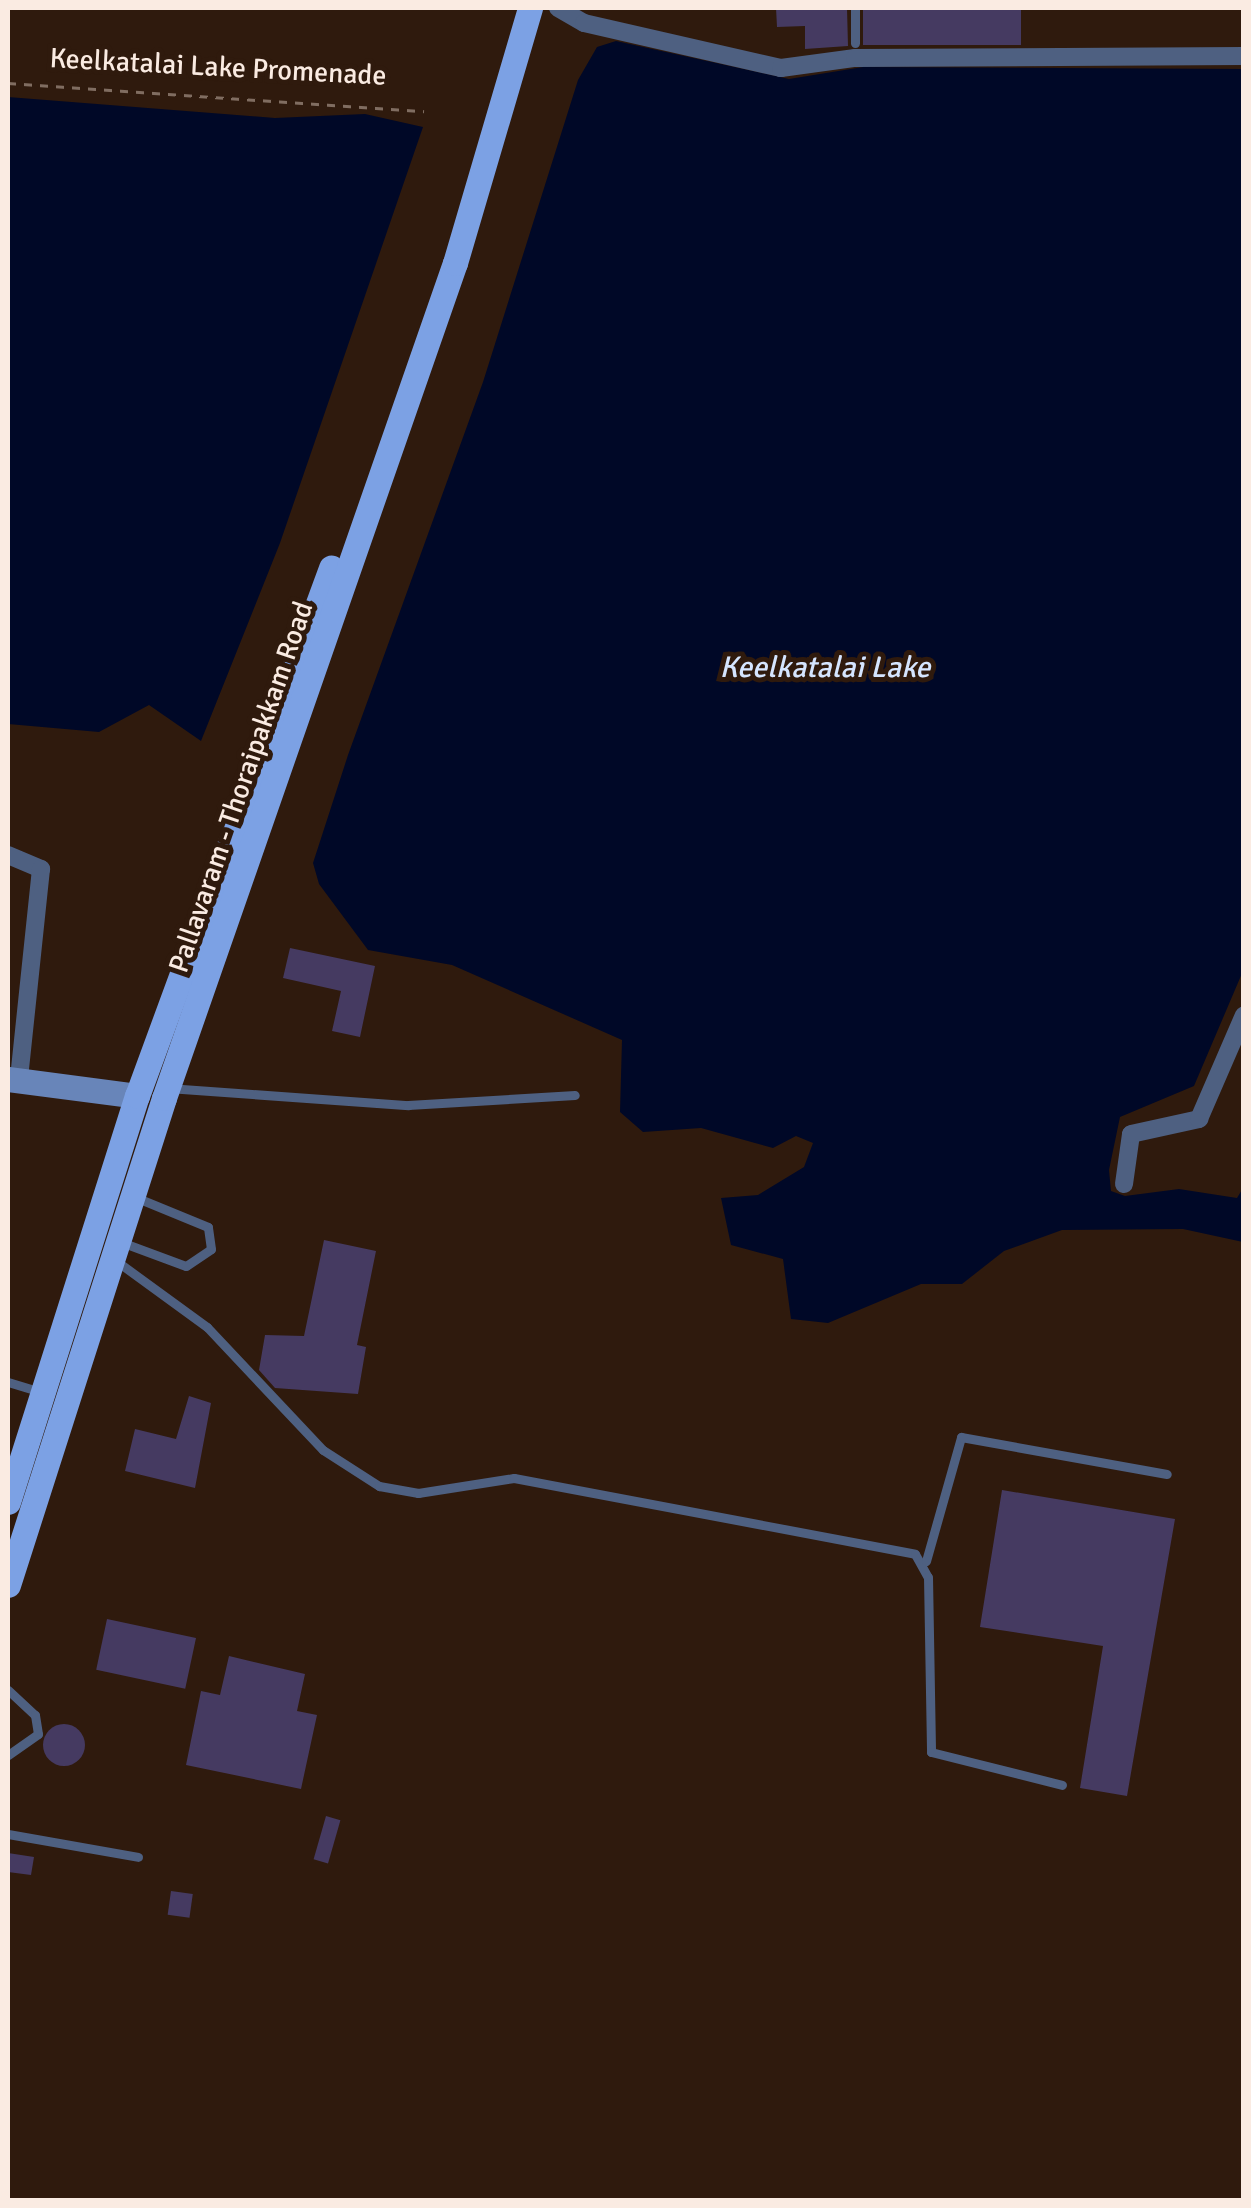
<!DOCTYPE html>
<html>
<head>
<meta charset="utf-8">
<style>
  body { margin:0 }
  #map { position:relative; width:1251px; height:2208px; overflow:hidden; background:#2f1a0d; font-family:Signika,sans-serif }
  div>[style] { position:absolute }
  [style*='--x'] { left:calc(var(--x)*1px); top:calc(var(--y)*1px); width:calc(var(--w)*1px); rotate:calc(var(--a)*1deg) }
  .water>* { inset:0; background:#000827 }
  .building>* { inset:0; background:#453a61; transform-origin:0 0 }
  .round { border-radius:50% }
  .path>* { height:2.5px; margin-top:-1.25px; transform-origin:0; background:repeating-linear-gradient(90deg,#806d61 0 8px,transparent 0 16px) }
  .lane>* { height:9px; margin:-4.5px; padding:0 4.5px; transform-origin:4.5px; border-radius:4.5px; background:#4e6081 }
  .street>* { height:18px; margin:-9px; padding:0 9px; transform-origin:9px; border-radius:9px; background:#4e6081 }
  .secondary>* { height:25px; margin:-12.5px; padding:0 12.5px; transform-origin:12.5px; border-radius:12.5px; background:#6885b9 }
  .primary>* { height:25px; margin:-12.5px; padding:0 12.5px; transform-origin:12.5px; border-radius:12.5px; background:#7ca1e4 }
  span { translate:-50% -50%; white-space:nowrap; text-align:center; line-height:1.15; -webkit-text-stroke:10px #2f1a0d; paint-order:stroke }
  .street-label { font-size:28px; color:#faebe2 }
  .water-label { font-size:30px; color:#d5e5ff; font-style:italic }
  .frame { position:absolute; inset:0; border:10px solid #faebe2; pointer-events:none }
</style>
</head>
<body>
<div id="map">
  <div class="water">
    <i style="clip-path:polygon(616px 41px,789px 79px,863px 67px,1243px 69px,1243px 971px,1194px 1086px,1120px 1117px,1109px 1170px,1111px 1191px,1125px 1196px,1179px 1189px,1237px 1198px,1243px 1188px,1243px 1242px,1183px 1229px,1062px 1230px,1004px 1251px,962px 1284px,921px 1284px,828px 1323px,791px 1319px,783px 1259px,731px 1245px,721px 1198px,758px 1195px,804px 1167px,813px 1143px,796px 1136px,773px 1148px,701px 1128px,643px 1132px,620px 1112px,622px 1040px,452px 965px,368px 950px,319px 884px,313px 863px,348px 755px,483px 382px,578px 80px,597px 47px)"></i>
    <i style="clip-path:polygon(8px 97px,275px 118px,365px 114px,423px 127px,280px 543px,201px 741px,149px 705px,99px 732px,8px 724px)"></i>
  </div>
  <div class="building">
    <i style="clip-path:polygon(776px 8px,847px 8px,848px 46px,805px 49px,805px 26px,777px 27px)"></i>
    <i style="left:863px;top:8px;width:158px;height:37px"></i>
    <i style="clip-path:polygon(290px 948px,375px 966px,360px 1037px,332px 1031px,341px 991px,283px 978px)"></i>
    <i style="clip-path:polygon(324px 1240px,376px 1251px,357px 1345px,366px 1347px,358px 1394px,275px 1388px,259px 1370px,265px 1335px,304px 1336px)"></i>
    <i style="clip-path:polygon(189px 1396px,211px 1403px,195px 1488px,125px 1471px,135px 1429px,176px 1439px)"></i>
    <i style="clip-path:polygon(1002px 1490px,1175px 1519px,1127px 1796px,1080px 1788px,1103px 1646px,980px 1627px)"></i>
    <i style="left:107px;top:1619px;width:91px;height:52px;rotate:12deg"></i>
    <i style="clip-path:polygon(229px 1656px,305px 1674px,297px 1711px,317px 1715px,301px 1789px,186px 1765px,201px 1691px,220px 1695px)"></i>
    <i class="round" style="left:43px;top:1724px;width:42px;height:42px"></i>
    <i style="left:326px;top:1816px;width:15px;height:45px;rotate:16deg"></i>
    <i style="clip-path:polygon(8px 1853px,34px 1857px,31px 1875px,8px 1872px)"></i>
    <i style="left:171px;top:1891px;width:22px;height:24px;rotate:8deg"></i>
  </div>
  <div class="path">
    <i style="--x:8;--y:83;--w:417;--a:3.9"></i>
  </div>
  <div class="lane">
    <i style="--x:855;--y:8;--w:35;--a:90"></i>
    <i style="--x:168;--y:1088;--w:241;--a:4.1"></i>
    <i style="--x:408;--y:1105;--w:167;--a:-3.4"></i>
    <i style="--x:121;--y:1242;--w:69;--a:20.3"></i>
    <i style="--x:186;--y:1266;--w:30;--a:-34"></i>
    <i style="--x:211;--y:1249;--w:22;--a:-98"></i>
    <i style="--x:208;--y:1227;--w:79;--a:-157.7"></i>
    <i style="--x:115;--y:1260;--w:114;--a:36.1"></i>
    <i style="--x:207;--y:1327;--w:169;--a:46.7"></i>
    <i style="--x:323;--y:1450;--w:67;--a:32.7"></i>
    <i style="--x:379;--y:1486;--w:40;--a:10"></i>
    <i style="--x:418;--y:1493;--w:97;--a:-8.9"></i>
    <i style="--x:514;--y:1478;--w:408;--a:10.7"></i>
    <i style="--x:915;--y:1554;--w:26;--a:61"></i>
    <i style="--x:928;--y:1577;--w:175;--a:89"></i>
    <i style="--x:931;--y:1752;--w:135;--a:14.1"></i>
    <i style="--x:8;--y:1382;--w:31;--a:17"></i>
    <i style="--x:926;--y:1561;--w:129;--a:-74.2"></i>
    <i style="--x:961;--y:1437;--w:209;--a:10.2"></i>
    <i style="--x:8;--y:1690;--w:37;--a:43"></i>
    <i style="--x:35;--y:1715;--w:19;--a:81"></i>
    <i style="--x:38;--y:1734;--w:37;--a:145"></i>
    <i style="--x:8;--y:1834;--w:132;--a:10"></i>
  </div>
  <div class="street">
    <i style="--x:558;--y:8;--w:30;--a:30"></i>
    <i style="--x:584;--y:23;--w:202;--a:12.9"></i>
    <i style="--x:781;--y:68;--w:75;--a:-7.7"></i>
    <i style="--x:855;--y:58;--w:389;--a:-0.3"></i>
    <i style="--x:8;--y:855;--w:36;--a:23"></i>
    <i style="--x:41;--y:869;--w:212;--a:96"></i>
    <i style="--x:1124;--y:1184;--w:50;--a:-82"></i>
    <i style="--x:1131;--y:1134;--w:70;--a:-12.4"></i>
    <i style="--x:1199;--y:1119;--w:113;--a:-66.6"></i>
  </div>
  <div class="secondary">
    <i style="--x:8;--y:1079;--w:130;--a:7.5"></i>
  </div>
  <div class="primary">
    <i style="--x:8;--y:1502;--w:426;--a:-72.4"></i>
    <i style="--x:137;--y:1096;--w:563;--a:-69.83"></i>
    <i style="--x:8;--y:1585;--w:511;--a:-72.24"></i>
    <i style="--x:164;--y:1098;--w:884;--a:-70.79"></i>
    <i style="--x:455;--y:263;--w:266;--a:-73.6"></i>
  </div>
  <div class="street-label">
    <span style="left:218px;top:67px;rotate:3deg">Keelkatalai Lake Promenade</span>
    <span style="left:241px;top:787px;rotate:-71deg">Pallavaram - Thoraipakkam Road</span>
  </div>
  <div class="water-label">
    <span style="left:825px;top:668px">Keelkatalai Lake</span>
  </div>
  <div class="frame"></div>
</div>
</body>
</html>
